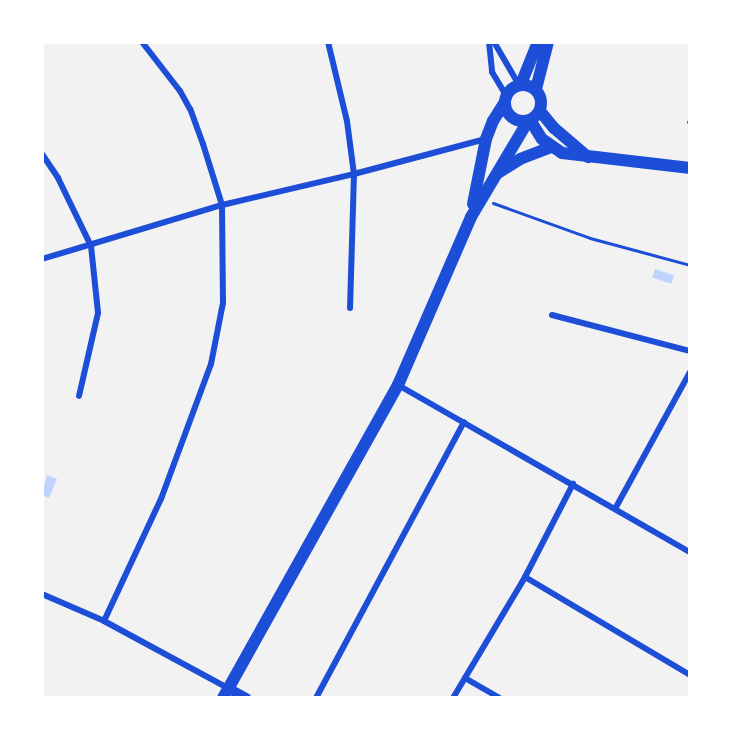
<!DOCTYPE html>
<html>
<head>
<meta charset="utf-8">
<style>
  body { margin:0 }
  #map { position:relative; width:732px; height:740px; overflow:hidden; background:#f2f2f2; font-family:Rubik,sans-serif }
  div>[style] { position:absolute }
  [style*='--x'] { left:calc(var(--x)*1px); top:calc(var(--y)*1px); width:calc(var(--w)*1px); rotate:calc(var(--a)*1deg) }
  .water>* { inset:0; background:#bfd3fe; transform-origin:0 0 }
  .path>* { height:3px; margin:-1.5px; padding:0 1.5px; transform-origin:1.5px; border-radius:1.5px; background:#1d4ed8 }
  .service>* { height:4.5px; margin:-2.25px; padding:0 2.25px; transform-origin:2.25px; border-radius:2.25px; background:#1d4ed8 }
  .minor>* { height:6px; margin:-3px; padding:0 3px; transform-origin:3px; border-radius:3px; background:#1d4ed8 }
  .tertiary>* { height:10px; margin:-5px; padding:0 5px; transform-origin:5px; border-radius:5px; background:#1d4ed8 }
  .secondary>* { height:12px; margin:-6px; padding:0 6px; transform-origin:6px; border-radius:6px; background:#1d4ed8 }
  .secondary>.ring { margin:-6px; padding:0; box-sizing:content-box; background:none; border:12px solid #1d4ed8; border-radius:50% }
  span { translate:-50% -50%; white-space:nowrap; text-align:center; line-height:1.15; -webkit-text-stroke:4.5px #fff; paint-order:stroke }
  .frame { position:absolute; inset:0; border:44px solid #fff; pointer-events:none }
</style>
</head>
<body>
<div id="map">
  <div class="water">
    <i style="left:655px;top:269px;width:20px;height:9px;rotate:18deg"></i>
    <i style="clip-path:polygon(47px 475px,57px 479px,49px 498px,42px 495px)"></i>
  </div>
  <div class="path">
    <i style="--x:493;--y:203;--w:103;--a:19.8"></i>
    <i style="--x:590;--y:238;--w:104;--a:15.1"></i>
  </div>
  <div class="service">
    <i style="--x:689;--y:122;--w:1;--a:-45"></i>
  </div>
  <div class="minor">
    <i style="--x:328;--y:42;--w:81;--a:76.5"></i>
    <i style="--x:347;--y:121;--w:53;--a:82.5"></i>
    <i style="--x:354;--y:174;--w:134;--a:91.7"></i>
    <i style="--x:489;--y:42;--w:30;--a:84"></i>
    <i style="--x:492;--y:72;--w:27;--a:59"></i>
    <i style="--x:494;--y:42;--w:50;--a:59.8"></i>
    <i style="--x:42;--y:154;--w:29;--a:56"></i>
    <i style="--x:58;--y:178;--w:76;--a:64.1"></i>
    <i style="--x:91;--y:246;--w:67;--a:84"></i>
    <i style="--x:98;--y:313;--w:85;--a:102.9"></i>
    <i style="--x:42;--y:259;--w:188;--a:-16.7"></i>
    <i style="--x:222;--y:205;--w:136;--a:-13.2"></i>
    <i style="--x:354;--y:174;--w:137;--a:-14.9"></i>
    <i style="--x:552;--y:315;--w:143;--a:14.6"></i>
    <i style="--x:398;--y:385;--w:336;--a:29.8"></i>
    <i style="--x:615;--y:509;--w:156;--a:-61.3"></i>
    <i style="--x:525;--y:577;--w:192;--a:30.7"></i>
    <i style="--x:42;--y:594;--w:68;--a:23.5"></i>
    <i style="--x:104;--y:621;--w:141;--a:28.4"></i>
    <i style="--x:104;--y:621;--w:135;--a:-65"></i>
    <i style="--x:161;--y:499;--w:144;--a:-69.7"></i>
    <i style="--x:211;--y:364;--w:62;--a:-78.9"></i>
    <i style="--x:223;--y:303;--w:98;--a:-90.6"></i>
    <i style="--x:222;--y:205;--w:64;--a:-107.3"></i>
    <i style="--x:203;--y:144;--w:37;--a:-110"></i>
    <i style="--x:190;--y:109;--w:21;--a:-119"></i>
    <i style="--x:180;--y:91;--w:62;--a:-127.8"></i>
    <i style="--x:465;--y:678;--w:39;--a:30"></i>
    <i style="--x:316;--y:698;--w:313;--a:-61.8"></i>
    <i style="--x:453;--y:698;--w:141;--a:-59.2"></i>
    <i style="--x:525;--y:577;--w:105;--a:-62.7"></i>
  </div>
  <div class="tertiary">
    <i style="--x:228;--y:688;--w:21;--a:29"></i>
  </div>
  <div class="secondary">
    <i style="--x:521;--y:84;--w:45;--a:-68"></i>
    <i class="ring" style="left:505px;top:85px;width:24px;height:24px"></i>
    <i style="--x:536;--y:89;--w:49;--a:-75.7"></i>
    <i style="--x:540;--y:111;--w:22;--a:51"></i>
    <i style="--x:554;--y:128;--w:45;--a:40.5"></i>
    <i style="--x:530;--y:120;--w:22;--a:58"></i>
    <i style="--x:542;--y:139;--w:24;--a:35"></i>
    <i style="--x:562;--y:153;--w:129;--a:6.7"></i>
    <i style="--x:498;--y:173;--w:26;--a:-32"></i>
    <i style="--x:520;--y:159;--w:33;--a:-21"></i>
    <i style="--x:473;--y:204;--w:66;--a:-78.7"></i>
    <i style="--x:486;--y:139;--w:19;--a:-69"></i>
    <i style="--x:493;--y:121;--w:22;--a:-58"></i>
    <i style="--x:223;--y:698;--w:359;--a:-60.8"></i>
    <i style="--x:398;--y:385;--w:183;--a:-66.5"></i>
    <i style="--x:471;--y:217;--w:112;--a:-59.3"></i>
  </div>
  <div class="frame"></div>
</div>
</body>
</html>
